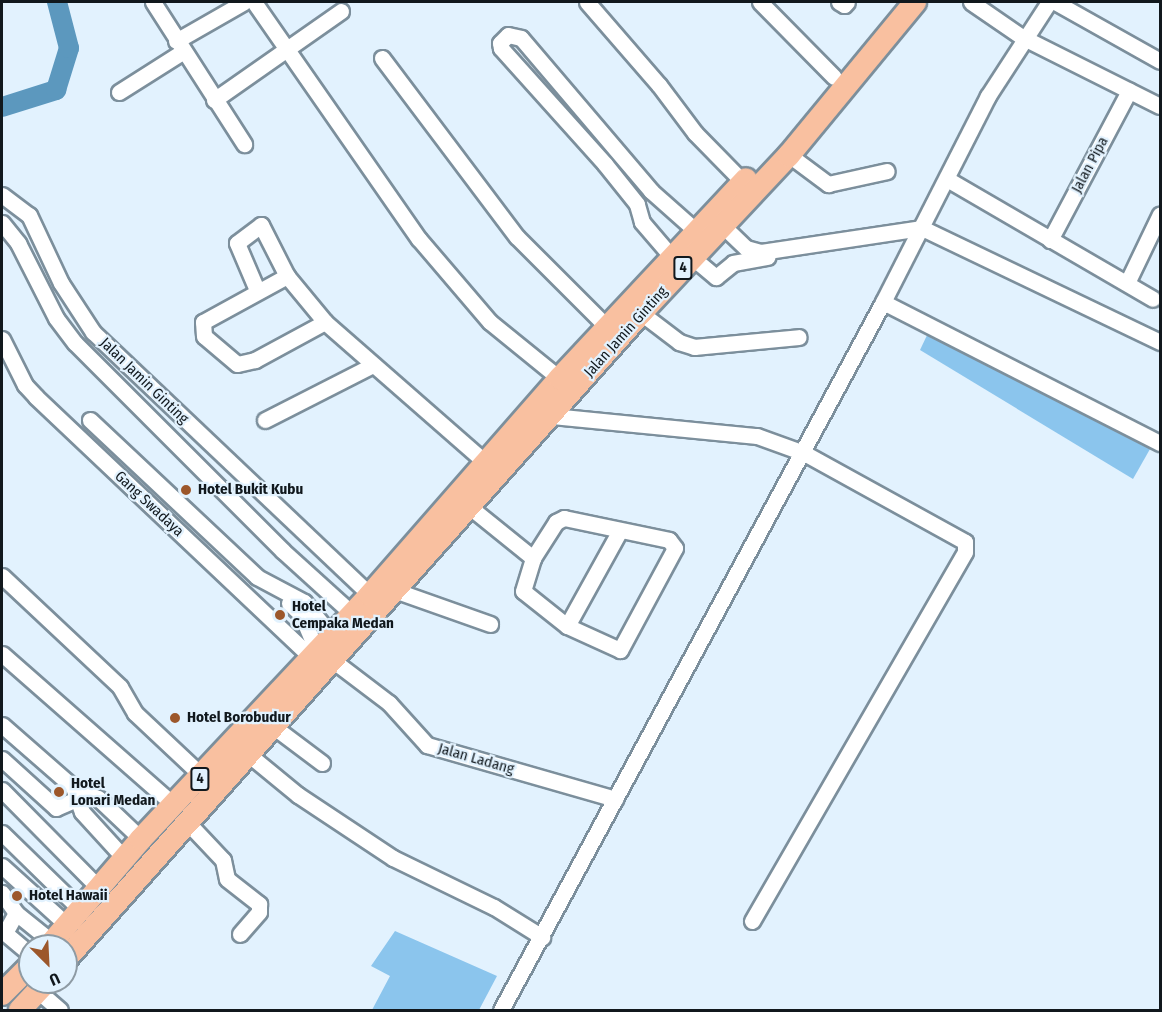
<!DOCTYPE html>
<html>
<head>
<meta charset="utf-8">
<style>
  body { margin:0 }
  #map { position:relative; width:1162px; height:1012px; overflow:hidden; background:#e2f2fe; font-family:"Fira Sans Condensed",sans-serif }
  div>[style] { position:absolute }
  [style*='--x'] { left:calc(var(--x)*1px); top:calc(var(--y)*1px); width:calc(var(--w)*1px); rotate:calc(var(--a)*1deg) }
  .green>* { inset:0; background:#8bc5ed }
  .river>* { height:20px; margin:-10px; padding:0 10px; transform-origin:10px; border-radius:10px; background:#5c98be }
  .roads { filter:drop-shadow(2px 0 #7c8f9c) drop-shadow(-2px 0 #7c8f9c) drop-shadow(0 2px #7c8f9c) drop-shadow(0 -2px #7c8f9c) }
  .minor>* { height:15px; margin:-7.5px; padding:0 7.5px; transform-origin:7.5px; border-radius:7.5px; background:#fff }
  .highway>* { height:22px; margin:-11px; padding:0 11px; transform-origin:11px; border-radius:11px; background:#f9c0a0 }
  .dots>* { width:16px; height:16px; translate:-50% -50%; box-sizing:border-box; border:3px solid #e2f2fe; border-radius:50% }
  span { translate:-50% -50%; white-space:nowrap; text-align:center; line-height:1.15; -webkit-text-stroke:4.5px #e2f2fe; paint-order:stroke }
  .shield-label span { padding:2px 4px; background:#e2f2fe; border:2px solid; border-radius:4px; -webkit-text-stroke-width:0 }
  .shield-label { font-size:14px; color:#11181d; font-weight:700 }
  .street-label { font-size:15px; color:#11181d }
  .poi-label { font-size:15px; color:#11181d; font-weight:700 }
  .left { translate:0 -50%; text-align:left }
  .frame { position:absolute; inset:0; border:3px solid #11181d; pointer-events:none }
  .north { position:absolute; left:18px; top:934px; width:60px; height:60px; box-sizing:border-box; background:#e2f2fe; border:2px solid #8e9ba4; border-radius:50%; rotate:156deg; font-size:16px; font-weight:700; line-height:24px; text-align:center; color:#11181d }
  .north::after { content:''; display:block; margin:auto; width:21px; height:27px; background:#9c572b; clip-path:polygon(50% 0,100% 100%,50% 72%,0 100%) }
</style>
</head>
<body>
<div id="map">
  <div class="green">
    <i style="clip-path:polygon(929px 331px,1154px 442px,1133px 479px,920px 350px)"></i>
    <i style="clip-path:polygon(395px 931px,497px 976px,479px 1010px,372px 1010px,390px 976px,371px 966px)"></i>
  </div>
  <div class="river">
    <i style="--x:2;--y:107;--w:57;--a:-17.5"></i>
    <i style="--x:56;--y:90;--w:44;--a:-72.8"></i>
    <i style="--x:69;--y:48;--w:48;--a:-104.6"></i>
  </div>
  <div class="roads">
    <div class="minor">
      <i style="--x:153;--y:2;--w:169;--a:57.3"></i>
      <i style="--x:254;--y:2;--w:289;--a:55.2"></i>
      <i style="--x:419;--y:239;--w:109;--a:49.5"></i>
      <i style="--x:490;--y:322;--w:97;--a:39.1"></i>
      <i style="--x:587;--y:2;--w:110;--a:49.1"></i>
      <i style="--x:659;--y:85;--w:60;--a:53.1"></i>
      <i style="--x:695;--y:133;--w:69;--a:45.6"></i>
      <i style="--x:760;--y:2;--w:105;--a:45.4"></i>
      <i style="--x:839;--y:2;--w:6;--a:31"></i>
      <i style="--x:844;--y:5;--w:4;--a:-45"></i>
      <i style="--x:971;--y:2;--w:62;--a:34.5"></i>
      <i style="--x:1022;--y:37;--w:154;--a:26.6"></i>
      <i style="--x:1055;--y:2;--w:120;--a:29.3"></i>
      <i style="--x:176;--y:41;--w:78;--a:-29.8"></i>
      <i style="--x:382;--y:58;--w:224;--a:53"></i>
      <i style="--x:517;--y:237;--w:127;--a:45"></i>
      <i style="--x:119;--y:92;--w:75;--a:-32.4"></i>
      <i style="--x:214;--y:100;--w:155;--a:-35"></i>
      <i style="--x:789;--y:155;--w:49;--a:36.6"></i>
      <i style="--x:828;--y:184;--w:60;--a:-12.4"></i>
      <i style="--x:947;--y:179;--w:238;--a:30.2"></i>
      <i style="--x:2;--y:195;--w:34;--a:37"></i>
      <i style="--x:29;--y:215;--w:75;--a:64.8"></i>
      <i style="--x:61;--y:283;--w:59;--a:56.9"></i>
      <i style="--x:93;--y:332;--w:389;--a:43.5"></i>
      <i style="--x:2;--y:223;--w:26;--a:51"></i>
      <i style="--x:18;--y:243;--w:84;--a:63.1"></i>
      <i style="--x:56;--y:318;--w:31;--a:53"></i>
      <i style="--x:75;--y:343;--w:294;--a:45"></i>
      <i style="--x:283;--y:551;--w:101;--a:42.2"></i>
      <i style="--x:723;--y:226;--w:32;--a:44"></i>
      <i style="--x:746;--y:248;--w:16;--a:15"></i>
      <i style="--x:761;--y:252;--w:163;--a:-8.5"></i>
      <i style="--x:922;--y:228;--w:264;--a:25.6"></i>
      <i style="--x:1050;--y:240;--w:169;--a:-62.1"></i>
      <i style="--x:671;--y:256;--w:45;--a:-130.5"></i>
      <i style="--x:642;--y:222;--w:19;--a:-106"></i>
      <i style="--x:637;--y:204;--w:51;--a:-128.7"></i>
      <i style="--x:605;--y:164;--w:156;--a:-131.9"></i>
      <i style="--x:501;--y:48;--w:5;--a:-101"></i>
      <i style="--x:500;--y:43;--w:11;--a:-45"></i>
      <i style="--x:508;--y:35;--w:13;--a:13"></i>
      <i style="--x:521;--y:38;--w:201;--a:49.6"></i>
      <i style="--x:651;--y:191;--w:59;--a:41.6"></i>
      <i style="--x:693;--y:258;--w:30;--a:40"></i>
      <i style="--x:716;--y:277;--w:22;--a:-39"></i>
      <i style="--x:733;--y:263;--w:35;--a:-10"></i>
      <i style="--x:1127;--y:283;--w:76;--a:-64.4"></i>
      <i style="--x:257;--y:290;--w:51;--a:-113.1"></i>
      <i style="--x:237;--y:243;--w:30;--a:-37"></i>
      <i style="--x:261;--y:225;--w:57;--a:63"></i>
      <i style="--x:287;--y:276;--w:60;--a:50.4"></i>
      <i style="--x:325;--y:322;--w:80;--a:151.5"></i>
      <i style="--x:255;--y:360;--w:18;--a:167"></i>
      <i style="--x:237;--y:364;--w:43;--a:-139.7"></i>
      <i style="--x:204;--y:336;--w:14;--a:-94"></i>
      <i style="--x:203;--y:322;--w:96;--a:-28.7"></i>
      <i style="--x:883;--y:302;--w:231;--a:-63"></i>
      <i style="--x:988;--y:96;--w:112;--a:-57"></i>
      <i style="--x:641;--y:313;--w:48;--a:37.3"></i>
      <i style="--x:679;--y:342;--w:16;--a:18"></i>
      <i style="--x:694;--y:347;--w:105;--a:-5.4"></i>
      <i style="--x:325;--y:322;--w:214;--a:41.2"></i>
      <i style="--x:2;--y:339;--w:51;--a:63.4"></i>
      <i style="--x:25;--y:385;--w:16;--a:47"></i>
      <i style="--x:36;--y:397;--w:378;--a:43.4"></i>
      <i style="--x:552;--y:416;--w:206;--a:5.6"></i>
      <i style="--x:757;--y:436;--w:50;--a:19.9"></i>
      <i style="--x:804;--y:453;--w:184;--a:28.9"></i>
      <i style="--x:965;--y:542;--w:10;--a:90"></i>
      <i style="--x:965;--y:552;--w:426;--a:120"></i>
      <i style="--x:90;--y:420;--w:229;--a:43.2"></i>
      <i style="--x:257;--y:577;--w:53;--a:28"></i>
      <i style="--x:304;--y:602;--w:43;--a:50.7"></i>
      <i style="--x:265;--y:420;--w:121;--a:-27"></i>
      <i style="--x:471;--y:508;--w:80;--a:38.9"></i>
      <i style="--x:533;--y:558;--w:43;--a:-57.4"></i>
      <i style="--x:556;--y:522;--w:9;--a:-27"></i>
      <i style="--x:564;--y:518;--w:107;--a:11.8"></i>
      <i style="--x:669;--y:540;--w:10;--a:53"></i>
      <i style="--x:675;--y:548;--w:116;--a:118.3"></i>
      <i style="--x:620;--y:650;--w:58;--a:-155.6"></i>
      <i style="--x:567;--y:626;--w:56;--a:-141.5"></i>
      <i style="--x:523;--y:591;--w:34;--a:-73"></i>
      <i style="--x:2;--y:576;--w:162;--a:43.2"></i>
      <i style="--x:120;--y:687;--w:30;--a:60"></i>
      <i style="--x:135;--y:713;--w:92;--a:43.2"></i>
      <i style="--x:394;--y:590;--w:102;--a:19.5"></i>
      <i style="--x:289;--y:603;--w:16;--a:43"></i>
      <i style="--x:301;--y:614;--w:39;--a:67"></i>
      <i style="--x:567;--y:626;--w:107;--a:-61"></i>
      <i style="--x:2;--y:654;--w:229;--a:41.3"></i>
      <i style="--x:331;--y:659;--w:73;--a:37.2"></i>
      <i style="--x:389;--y:703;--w:57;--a:47.9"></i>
      <i style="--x:427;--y:745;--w:196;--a:16"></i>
      <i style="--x:2;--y:725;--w:94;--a:41.1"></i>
      <i style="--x:73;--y:787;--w:27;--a:24"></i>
      <i style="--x:98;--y:798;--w:59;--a:43.6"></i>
      <i style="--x:274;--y:727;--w:60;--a:36.9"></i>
      <i style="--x:248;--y:754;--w:65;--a:39.4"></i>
      <i style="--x:298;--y:795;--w:114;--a:33.6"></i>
      <i style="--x:393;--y:858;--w:112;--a:25.9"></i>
      <i style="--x:494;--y:907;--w:57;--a:32"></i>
      <i style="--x:2;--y:759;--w:73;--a:42.2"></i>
      <i style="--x:56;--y:808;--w:22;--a:-24"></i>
      <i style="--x:2;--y:790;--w:136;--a:45.3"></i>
      <i style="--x:74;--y:790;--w:23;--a:70"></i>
      <i style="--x:82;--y:812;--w:62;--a:47.6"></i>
      <i style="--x:188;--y:823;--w:51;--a:46.6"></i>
      <i style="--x:223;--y:860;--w:19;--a:78"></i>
      <i style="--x:227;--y:879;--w:41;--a:38"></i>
      <i style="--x:259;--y:904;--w:8;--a:90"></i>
      <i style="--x:259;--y:912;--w:29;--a:131"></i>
      <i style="--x:2;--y:833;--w:109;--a:44.3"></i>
      <i style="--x:2;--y:866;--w:88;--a:42.2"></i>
      <i style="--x:2;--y:893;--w:24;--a:55"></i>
      <i style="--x:16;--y:913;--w:46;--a:38.9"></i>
      <i style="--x:16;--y:913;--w:23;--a:119"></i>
      <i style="--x:5;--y:933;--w:33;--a:40"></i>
      <i style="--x:38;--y:991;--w:29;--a:41"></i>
      <i style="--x:501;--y:1010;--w:804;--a:-61.65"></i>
      <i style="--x:883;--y:302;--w:311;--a:27"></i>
    </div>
    <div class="highway">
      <i style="--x:49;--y:946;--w:141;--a:-49.3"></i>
      <i style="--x:141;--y:839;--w:335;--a:-46.8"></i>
      <i style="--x:370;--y:595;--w:288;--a:-48.8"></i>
      <i style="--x:560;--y:378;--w:272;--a:-46.9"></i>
      <i style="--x:66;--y:959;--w:865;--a:-48.33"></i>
      <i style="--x:641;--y:313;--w:216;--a:-46.9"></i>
      <i style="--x:789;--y:155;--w:198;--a:-50.5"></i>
      <i style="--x:2;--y:994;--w:40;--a:-45"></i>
      <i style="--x:20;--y:1010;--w:38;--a:-47"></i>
    </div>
  </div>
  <div class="dots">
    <i style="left:186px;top:490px;background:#9c572b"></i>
    <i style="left:280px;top:615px;background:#9c572b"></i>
    <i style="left:175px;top:718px;background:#9c572b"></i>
    <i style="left:59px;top:792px;background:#9c572b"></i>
    <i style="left:17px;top:896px;background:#9c572b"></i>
  </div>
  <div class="shield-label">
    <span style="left:683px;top:268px">4</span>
    <span style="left:200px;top:779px">4</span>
  </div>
  <div class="street-label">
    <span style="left:1090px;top:165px;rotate:-62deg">Jalan Pipa</span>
    <span style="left:626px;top:332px;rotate:-48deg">Jalan Jamin Ginting</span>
    <span style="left:144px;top:381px;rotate:44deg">Jalan Jamin Ginting</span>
    <span style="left:149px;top:504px;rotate:43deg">Gang Swadaya</span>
    <span style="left:476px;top:759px;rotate:16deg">Jalan Ladang</span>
  </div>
  <div class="poi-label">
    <span class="left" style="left:198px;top:490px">Hotel Bukit Kubu</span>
    <span class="left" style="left:292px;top:615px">Hotel<br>Cempaka Medan</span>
    <span class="left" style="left:187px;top:718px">Hotel Borobudur</span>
    <span class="left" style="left:71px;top:792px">Hotel<br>Lonari Medan</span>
    <span class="left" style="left:29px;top:896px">Hotel Hawaii</span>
  </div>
  <div class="frame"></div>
  <div class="north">U</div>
</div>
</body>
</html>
